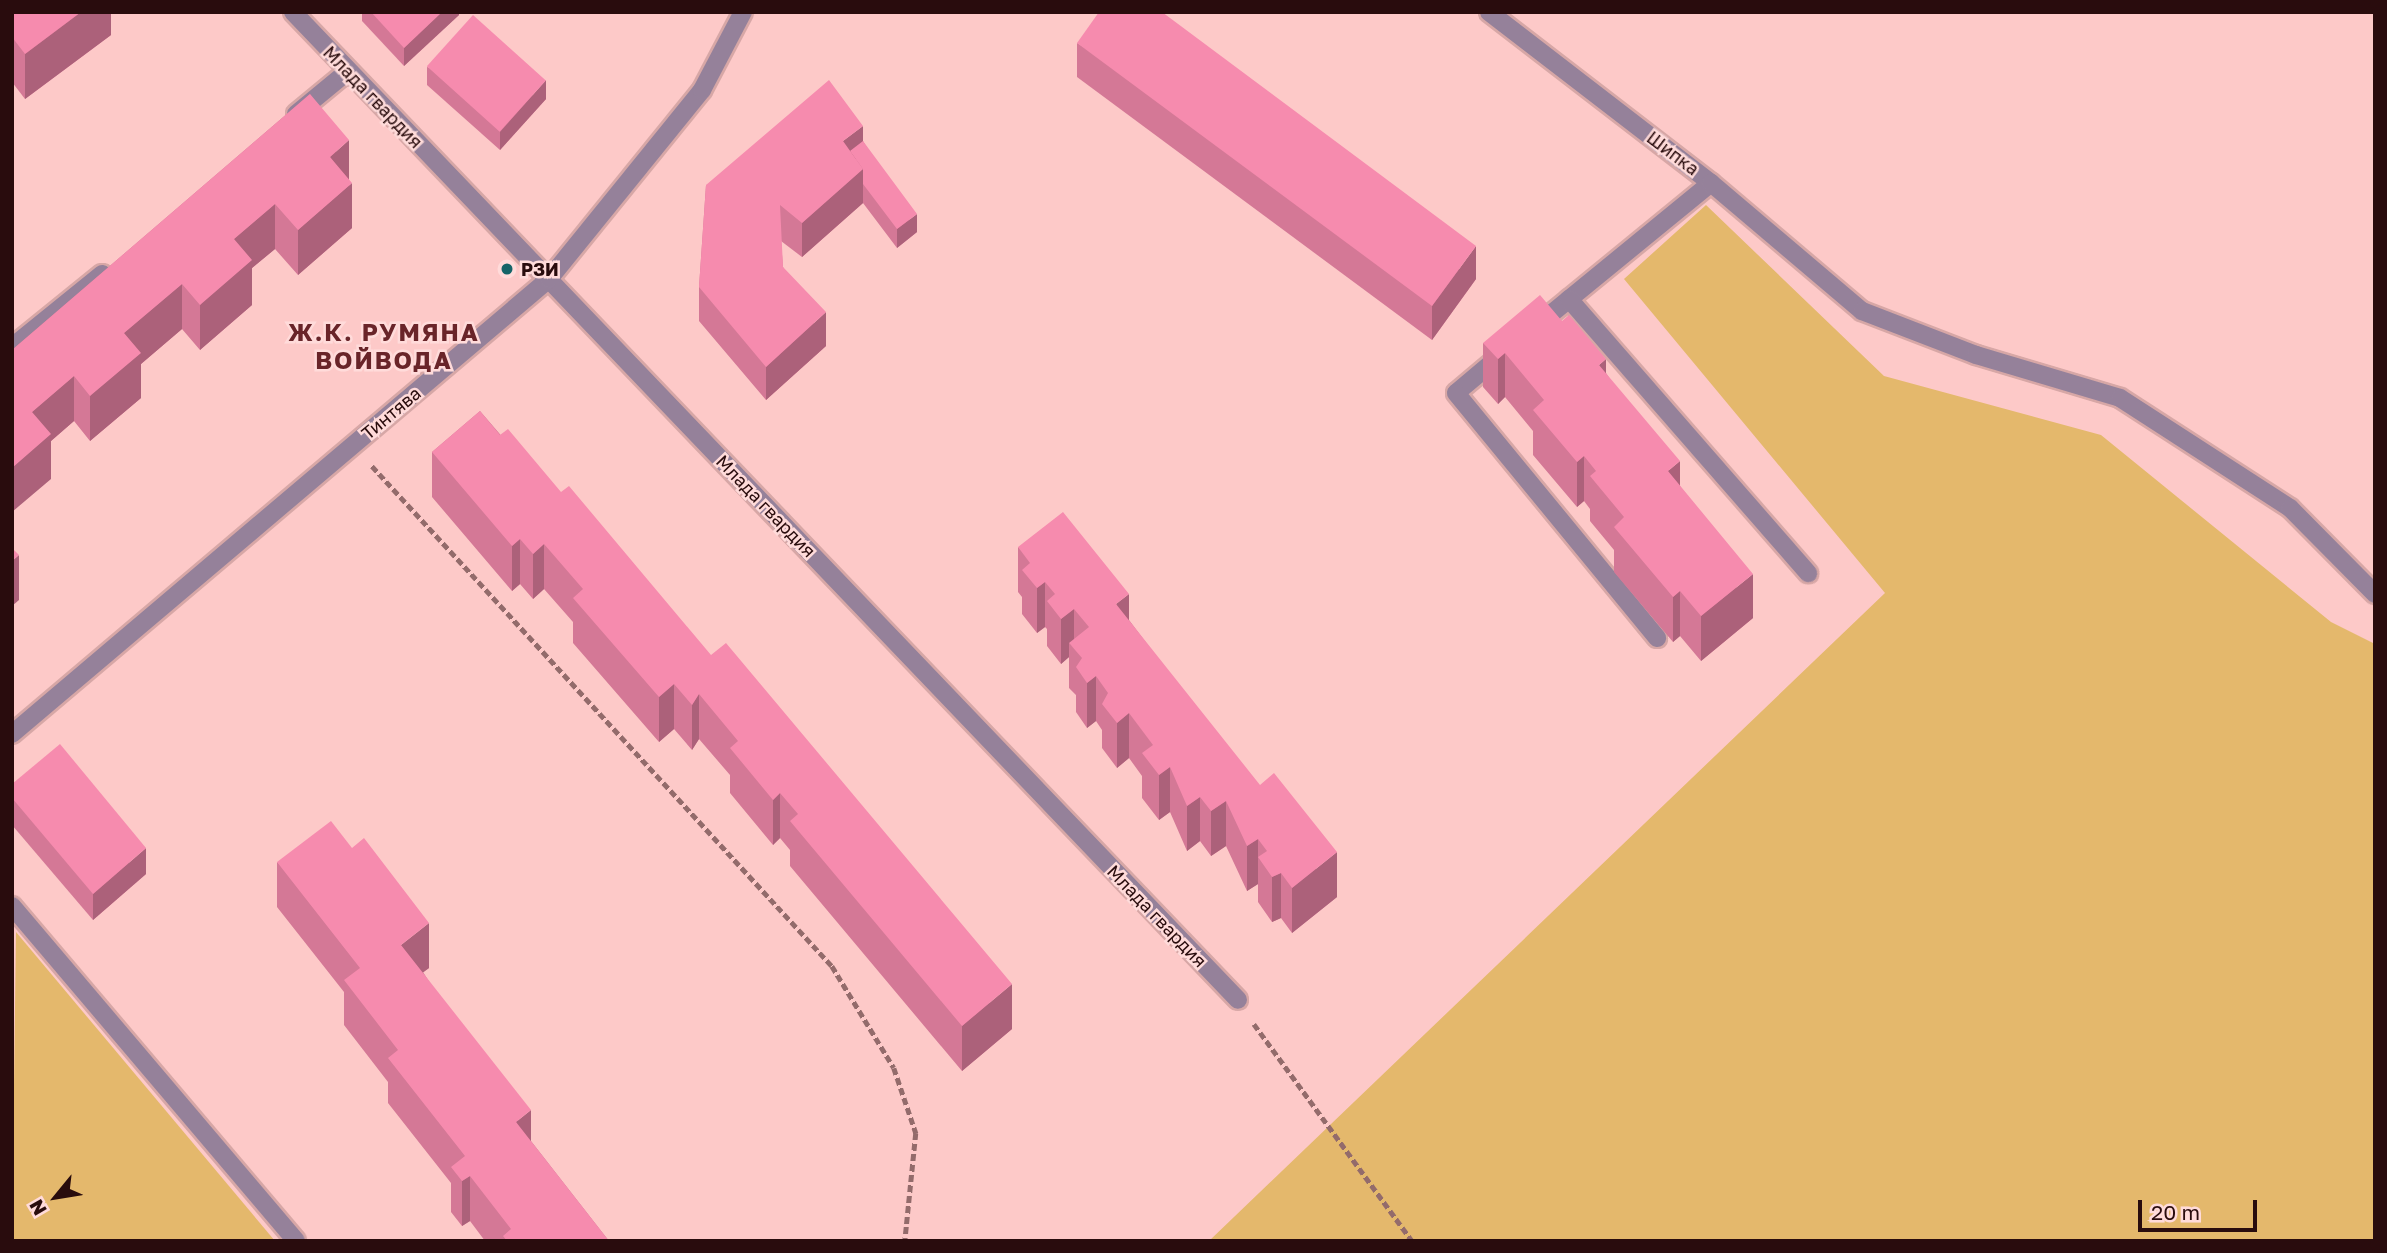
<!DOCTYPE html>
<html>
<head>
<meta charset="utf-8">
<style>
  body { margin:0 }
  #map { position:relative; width:2387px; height:1253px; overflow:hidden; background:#fdc9c8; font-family:"Golos Text",sans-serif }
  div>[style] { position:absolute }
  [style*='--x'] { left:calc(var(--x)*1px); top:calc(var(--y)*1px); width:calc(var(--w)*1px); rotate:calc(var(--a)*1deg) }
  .green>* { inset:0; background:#e4b86c }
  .path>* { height:4.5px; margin-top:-2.25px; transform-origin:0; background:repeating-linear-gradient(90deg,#936b6b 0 7px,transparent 0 10.5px) }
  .roads { filter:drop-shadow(2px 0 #d7a7a6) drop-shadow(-2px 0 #d7a7a6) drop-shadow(0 2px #d7a7a6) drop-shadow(0 -2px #d7a7a6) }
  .minor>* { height:18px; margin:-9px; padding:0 9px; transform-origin:9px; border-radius:9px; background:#95819a }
  .wall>* { inset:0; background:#d47896 }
  .shaded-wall>* { inset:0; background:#ac617a }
  .building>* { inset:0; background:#f68bae; transform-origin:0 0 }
  .dots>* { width:19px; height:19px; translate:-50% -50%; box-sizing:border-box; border:4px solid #ffdbda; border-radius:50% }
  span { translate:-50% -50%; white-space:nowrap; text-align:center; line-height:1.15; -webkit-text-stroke:5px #ffdbda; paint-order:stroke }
  .street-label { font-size:18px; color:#290c0d }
  .poi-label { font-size:18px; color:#290c0d; font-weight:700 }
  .left { translate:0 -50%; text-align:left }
  .district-label { font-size:24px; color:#692429; font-weight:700; letter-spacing:2px }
  .frame { position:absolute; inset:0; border:14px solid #290c0d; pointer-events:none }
  .north { position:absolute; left:21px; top:1162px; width:70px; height:70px; -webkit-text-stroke:5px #ffdbda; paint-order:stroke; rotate:240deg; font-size:19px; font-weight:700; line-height:28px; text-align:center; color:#290c0d }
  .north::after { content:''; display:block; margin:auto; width:24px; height:32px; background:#290c0d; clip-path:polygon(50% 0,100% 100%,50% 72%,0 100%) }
  .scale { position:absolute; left:2138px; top:1200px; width:119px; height:32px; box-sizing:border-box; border:4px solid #290c0d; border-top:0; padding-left:9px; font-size:21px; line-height:24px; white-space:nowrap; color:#290c0d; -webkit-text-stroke:5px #ffdbda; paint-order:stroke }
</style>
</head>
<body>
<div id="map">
  <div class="green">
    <i style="clip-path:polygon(1706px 205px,1884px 376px,2101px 435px,2331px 622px,2375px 644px,2375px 1241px,1209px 1241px,1885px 593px,1624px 279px)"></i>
    <i style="clip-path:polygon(16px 932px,275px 1241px,12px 1241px)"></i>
  </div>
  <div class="path">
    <i style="--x:372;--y:466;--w:679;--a:47.39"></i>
    <i style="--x:832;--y:966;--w:119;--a:58.7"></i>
    <i style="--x:894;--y:1068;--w:69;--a:71.3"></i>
    <i style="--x:916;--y:1133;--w:109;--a:95.8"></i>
    <i style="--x:1254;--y:1024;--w:268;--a:53.9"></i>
  </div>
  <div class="roads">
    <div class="minor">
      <i style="--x:293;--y:12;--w:1367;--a:46.27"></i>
      <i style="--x:1489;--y:12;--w:280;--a:37.6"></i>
      <i style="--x:1711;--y:183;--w:227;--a:140.7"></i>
      <i style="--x:296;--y:114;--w:66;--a:-39.5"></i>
      <i style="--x:1711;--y:183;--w:198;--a:40.3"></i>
      <i style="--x:1862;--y:311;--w:122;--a:21.1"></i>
      <i style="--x:1976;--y:355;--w:150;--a:16.6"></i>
      <i style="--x:2120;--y:398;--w:202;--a:32.9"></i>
      <i style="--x:2290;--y:508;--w:121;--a:45.3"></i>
      <i style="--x:1569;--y:299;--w:364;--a:48.9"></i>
      <i style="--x:12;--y:347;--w:116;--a:-39"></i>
      <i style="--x:1500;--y:356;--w:57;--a:139.9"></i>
      <i style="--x:1456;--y:393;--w:317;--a:50.6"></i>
      <i style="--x:12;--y:734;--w:704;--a:-40.27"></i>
      <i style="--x:549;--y:279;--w:243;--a:-51"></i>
      <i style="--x:702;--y:90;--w:88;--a:-62.3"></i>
      <i style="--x:12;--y:906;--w:439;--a:49.7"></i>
    </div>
  </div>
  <div class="wall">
    <i style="clip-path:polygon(12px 12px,111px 12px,111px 35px,25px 99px,12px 82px)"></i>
    <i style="clip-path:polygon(362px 12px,459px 12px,459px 15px,404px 66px,362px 21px)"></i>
    <i style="clip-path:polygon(1077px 43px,1476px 279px,1432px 340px,1077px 77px)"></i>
    <i style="clip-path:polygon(427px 67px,546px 99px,500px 150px,427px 85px)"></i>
    <i style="clip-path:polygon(310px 94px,349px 180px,352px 228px,298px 275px,275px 249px,252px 268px,252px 305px,200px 350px,182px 329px,141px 364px,141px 398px,90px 441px,74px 421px,51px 441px,51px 479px,12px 350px)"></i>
    <i style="clip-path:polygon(863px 141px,917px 232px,897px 248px,863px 203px,802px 257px,781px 241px,783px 267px,826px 346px,766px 400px,699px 321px,699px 287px,706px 185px)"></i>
    <i style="clip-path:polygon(1483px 343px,1606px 373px,1680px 486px,1753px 618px,1701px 661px,1680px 636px,1673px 642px,1614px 572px,1614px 550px,1590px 521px,1590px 509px,1584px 501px,1577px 507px,1533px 455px,1533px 431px,1505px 397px,1498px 404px,1483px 387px)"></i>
    <i style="clip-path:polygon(480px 411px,1012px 1029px,962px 1071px,790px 866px,790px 850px,780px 838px,773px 845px,730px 793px,730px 775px,699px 739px,692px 750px,674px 729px,659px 742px,573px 643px,573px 622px,544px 589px,533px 599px,520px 584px,512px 591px,432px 497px,432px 452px)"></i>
    <i style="clip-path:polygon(1018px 547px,1129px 620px,1337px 897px,1292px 933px,1281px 918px,1272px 922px,1258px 902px,1258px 884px,1247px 891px,1226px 846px,1211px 856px,1200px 841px,1187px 851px,1170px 812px,1159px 820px,1142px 798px,1142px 776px,1129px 758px,1117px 768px,1102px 748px,1102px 730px,1096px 721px,1087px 728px,1076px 712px,1076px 695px,1069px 688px,1069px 657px,1061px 664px,1047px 646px,1047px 629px,1045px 627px,1037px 633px,1022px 614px,1022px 597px,1018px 592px)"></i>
    <i style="clip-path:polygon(12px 784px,146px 874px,93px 920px,12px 825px)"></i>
    <i style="clip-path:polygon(277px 862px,429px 968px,423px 972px,531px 1141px,609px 1241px,485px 1241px,470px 1221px,462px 1226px,451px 1212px,451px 1183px,388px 1103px,388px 1082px,344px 1025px,344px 992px,277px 907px)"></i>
  </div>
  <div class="shaded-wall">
    <i style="clip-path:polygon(81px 12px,111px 12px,111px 35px,25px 99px,25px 54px)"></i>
    <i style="clip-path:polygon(442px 12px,459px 12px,459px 15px,404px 66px,404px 48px)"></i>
    <i style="clip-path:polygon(546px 80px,546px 99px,500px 150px,500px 132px)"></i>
    <i style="clip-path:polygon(863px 126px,863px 160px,843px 157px,843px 141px)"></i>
    <i style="clip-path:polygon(349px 140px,349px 185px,330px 157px)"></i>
    <i style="clip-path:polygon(863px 169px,863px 203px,802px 257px,802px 223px)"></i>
    <i style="clip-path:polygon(352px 183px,352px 228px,298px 275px,298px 230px)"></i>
    <i style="clip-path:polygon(275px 204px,275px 249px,252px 268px,252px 305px,200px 350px,200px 305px,234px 239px)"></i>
    <i style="clip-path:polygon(917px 214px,917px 232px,897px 248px,897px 229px)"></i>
    <i style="clip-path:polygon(1476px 246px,1476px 279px,1432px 340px,1432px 306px)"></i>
    <i style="clip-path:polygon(182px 284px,182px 329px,141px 364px,141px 398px,90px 441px,90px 396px,124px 333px)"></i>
    <i style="clip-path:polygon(826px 312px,826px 346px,766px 400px,766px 367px)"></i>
    <i style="clip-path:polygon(1505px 353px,1505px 397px,1498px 404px,1498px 359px)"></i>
    <i style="clip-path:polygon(1606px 359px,1606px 404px,1599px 365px)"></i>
    <i style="clip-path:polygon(74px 376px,74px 421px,51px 441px,51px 479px,12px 512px,12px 468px,32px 412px)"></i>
    <i style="clip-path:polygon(1584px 456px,1584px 501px,1577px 507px,1577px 462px)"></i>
    <i style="clip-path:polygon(1680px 461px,1680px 506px,1668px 471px)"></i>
    <i style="clip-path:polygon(520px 539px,520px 584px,512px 591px,512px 546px)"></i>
    <i style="clip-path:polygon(544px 544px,544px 589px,533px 599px,533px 554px)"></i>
    <i style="clip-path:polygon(19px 555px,19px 600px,12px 606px,12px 561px)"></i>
    <i style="clip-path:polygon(1753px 574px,1753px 618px,1701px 661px,1701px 616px)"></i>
    <i style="clip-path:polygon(1045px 582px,1045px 627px,1037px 633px,1037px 588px)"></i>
    <i style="clip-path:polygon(1680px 591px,1680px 636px,1673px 642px,1673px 597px)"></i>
    <i style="clip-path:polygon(1129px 594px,1129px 639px,1116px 604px)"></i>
    <i style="clip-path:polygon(1074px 609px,1074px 648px,1069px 643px,1069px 657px,1061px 664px,1061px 619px)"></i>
    <i style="clip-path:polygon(1096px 676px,1096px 721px,1087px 728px,1087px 683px)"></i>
    <i style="clip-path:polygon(674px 684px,674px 729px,659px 742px,659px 697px)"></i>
    <i style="clip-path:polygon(699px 694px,699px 739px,692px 750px,692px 705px)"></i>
    <i style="clip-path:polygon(1129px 713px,1129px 758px,1117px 768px,1117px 723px)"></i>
    <i style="clip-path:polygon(1170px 767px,1170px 812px,1159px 820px,1159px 775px)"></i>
    <i style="clip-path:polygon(780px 793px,780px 838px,773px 845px,773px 800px)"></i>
    <i style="clip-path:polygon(1200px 797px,1200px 841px,1187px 851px,1187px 806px)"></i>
    <i style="clip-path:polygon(1226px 801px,1226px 846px,1211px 856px,1211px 811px)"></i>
    <i style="clip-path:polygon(1258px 839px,1258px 884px,1247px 891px,1247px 846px)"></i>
    <i style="clip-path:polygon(146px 848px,146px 874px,93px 920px,93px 894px)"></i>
    <i style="clip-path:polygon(1337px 852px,1337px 897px,1292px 933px,1292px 888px)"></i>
    <i style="clip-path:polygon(1281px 873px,1281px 918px,1272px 922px,1272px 877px)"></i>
    <i style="clip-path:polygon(429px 923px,429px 968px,401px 989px,401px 945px)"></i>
    <i style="clip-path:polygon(1012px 984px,1012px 1029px,962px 1071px,962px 1026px)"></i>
    <i style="clip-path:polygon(531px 1110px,531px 1155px,516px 1122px)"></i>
    <i style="clip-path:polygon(470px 1176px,470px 1221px,462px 1226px,462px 1181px)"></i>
  </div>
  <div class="building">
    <i style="clip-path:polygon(12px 12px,81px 12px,25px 54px,12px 37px)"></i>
    <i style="clip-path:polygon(371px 12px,442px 12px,404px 48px)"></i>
    <i style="clip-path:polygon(1099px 12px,1162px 12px,1476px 246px,1432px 306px,1077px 43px)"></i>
    <i style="left:473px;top:15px;width:98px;height:69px;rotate:42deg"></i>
    <i style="clip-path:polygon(829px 80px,863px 126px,843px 141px,863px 169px,802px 223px,780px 205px,783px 267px,826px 312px,766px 367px,699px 287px,706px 185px)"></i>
    <i style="clip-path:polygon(310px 94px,349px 140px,330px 157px,352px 183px,298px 230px,275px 204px,234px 239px,252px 260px,200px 305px,182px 284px,124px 333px,141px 353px,90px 396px,74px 376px,32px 412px,51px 434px,12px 468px,12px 350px)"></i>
    <i style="clip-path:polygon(863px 141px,917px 214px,897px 229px,863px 184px,863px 169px,850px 151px)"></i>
    <i style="clip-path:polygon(1540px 295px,1562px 321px,1569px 315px,1606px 359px,1599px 365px,1680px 461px,1668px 471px,1753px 574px,1701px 616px,1680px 591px,1673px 597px,1614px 527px,1624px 517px,1590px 476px,1596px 471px,1584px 456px,1577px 462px,1533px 410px,1544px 400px,1505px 353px,1498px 359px,1483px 343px)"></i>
    <i style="clip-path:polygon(480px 411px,500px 435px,508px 429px,561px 492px,569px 486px,711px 655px,726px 643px,1012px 984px,962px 1026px,790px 821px,798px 814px,780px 793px,773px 800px,730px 748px,738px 741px,699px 694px,692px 705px,674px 684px,659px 697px,573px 598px,583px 589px,544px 544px,533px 554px,520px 539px,512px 546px,432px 452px)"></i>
    <i style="clip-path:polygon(1063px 512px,1129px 594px,1116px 604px,1260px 785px,1274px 773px,1337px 852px,1292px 888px,1281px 873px,1272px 877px,1258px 857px,1267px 851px,1258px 839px,1247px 846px,1226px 801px,1211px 811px,1200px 797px,1187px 806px,1170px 767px,1159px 775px,1142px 753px,1153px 745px,1129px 713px,1117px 723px,1102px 704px,1108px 693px,1096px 676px,1087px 683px,1076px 667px,1082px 658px,1069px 643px,1089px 627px,1074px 609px,1061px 619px,1047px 601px,1055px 594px,1045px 582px,1037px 588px,1022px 570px,1030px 563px,1018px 547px)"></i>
    <i style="clip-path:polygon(12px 548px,19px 555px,12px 561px)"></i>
    <i style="clip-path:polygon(60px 744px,146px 848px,93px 894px,12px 798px,12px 784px)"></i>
    <i style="clip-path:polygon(331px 821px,352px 848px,364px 838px,429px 923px,401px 945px,531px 1110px,516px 1122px,609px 1241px,507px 1241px,503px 1236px,511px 1229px,470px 1176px,462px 1181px,451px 1167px,465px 1156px,388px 1058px,398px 1050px,344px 980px,360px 968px,277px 862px)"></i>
  </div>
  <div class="dots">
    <i style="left:507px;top:269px;background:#156468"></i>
  </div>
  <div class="street-label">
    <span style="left:373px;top:97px;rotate:46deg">Млада гвардия</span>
    <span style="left:1673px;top:153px;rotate:37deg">Шипка</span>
    <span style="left:391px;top:413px;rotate:-40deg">Тинтява</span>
    <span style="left:766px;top:506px;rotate:46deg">Млада гвардия</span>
    <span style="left:1157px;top:916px;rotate:46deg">Млада гвардия</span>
  </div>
  <div class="poi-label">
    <span class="left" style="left:521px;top:269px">РЗИ</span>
  </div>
  <div class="district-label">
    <span style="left:384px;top:346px">Ж.К. РУМЯНА<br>ВОЙВОДА</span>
  </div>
  <div class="frame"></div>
  <div class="north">N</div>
  <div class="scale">20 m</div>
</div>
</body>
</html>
